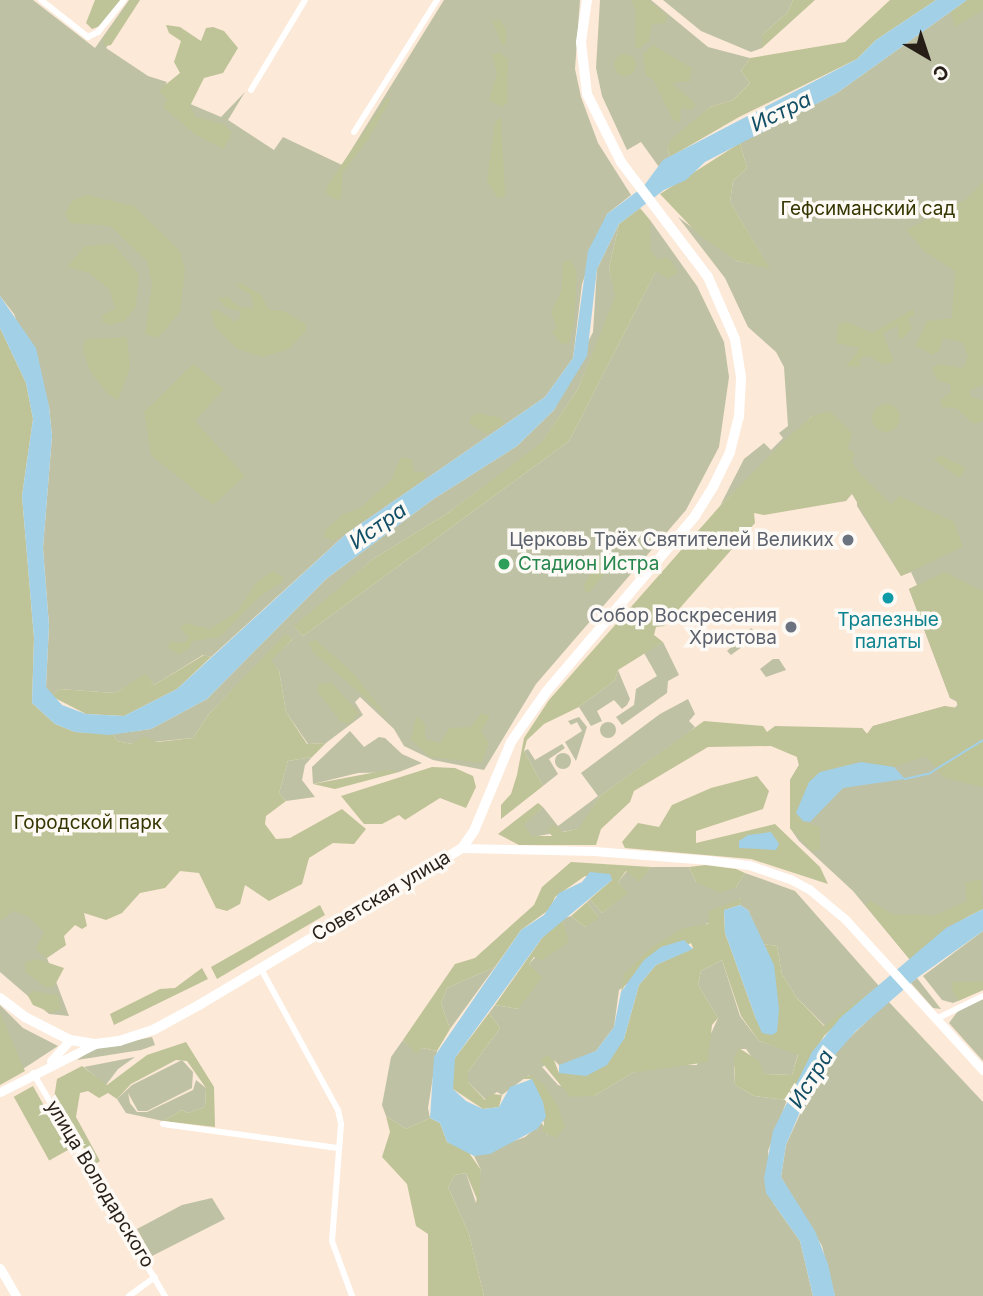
<!DOCTYPE html>
<html>
<head>
<meta charset="utf-8">
<style>
  body { margin:0 }
  #map { position:relative; width:983px; height:1296px; overflow:hidden; background:#fce9d7; font-family:Inter,sans-serif }
  div>[style] { position:absolute }
  [style*='--x'] { left:calc(var(--x)*1px); top:calc(var(--y)*1px); width:calc(var(--w)*1px); rotate:calc(var(--a)*1deg) }
  .green>* { inset:0; background:#bec1a4 }
  .round { border-radius:50% }
  .forest>* { inset:0; background:#bfc398; transform-origin:0 0 }
  .water>* { inset:0; background:#a2d1e7 }
  .stream>* { height:2px; margin:-1px; padding:0 1px; transform-origin:1px; border-radius:1px; background:#a2d1e7 }
  .street>* { height:6px; margin:-3px; padding:0 3px; transform-origin:3px; border-radius:3px; background:#fff }
  .secondary>* { height:9px; margin:-4.5px; padding:0 4.5px; transform-origin:4.5px; border-radius:4.5px; background:#fff }
  .primary>* { height:10px; margin:-5px; padding:0 5px; transform-origin:5px; border-radius:5px; background:#fff }
  .dots>* { width:19px; height:19px; translate:-50% -50%; box-sizing:border-box; border:4px solid #fdf9f4; border-radius:50% }
  span { translate:-50% -50%; white-space:nowrap; text-align:center; line-height:1.15; -webkit-text-stroke:7px #fdf9f4; paint-order:stroke }
  .park-label { font-size:19px; color:#353702 }
  .worship-label { font-size:19px; color:#5b616d }
  .right { translate:-100% -50%; text-align:right }
  .leisure-label { font-size:19px; color:#27864d }
  .left { translate:0 -50%; text-align:left }
  .culture-label { font-size:19px; color:#0d838f }
  .street-label { font-size:19px; color:#271f17 }
  .water-label { font-size:21px; color:#124f66; font-style:italic }
  .north { position:absolute; left:892px; top:21px; width:70px; height:70px; -webkit-text-stroke:5px #fdf9f4; paint-order:stroke; rotate:141deg; font-size:19px; font-weight:700; line-height:28px; text-align:center; color:#271f17 }
  .north::after { content:''; display:block; margin:auto; width:24px; height:32px; background:#271f17; clip-path:polygon(50% 0,100% 100%,50% 72%,0 100%) }
</style>
</head>
<body>
<div id="map">
  <div class="green">
    <i style="clip-path:polygon(0 0,33px 0,95px 48px,129px 0,138px 0,106px 48px,148px 76px,167px 82px,162px 92px,221px 117px,245px 92px,228px 120px,274px 150px,283px 137px,342px 165px,444px 0,580px 0,575px 69px,581px 97px,598px 143px,631px 195px,607px 214px,582px 284px,573px 358px,545px 397px,346px 534px,211px 657px,203px 655px,154px 685px,146px 674px,115px 693px,59px 689px,51px 696px,46px 687px,49px 625px,43px 548px,52px 436px,49px 406px,14px 314px,0 296px)"></i>
    <i style="clip-path:polygon(600px 0,651px 0,708px 47px,750px 58px,741px 71px,750px 83px,733px 100px,710px 107px,667px 148px,670px 157px,659px 167px,641px 142px,627px 150px,602px 96px,596px 68px)"></i>
    <i style="clip-path:polygon(663px 0,793px 0,788px 12px,762px 35px,762px 48px,751px 52px,701px 31px)"></i>
    <i style="clip-path:polygon(967px 0,983px 0,983px 909px,973px 912px,911px 961px,853px 891px,799px 841px,790px 828px,790px 780px,799px 765px,797px 757px,862px 728px,867px 734px,873px 726px,945px 706px,953px 710px,959px 703px,950px 698px,931px 648px,909px 589px,917px 585px,911px 572px,901px 576px,857px 506px,857px 496px,812px 416px,720px 506px,744px 459px,764px 443px,771px 450px,783px 438px,779px 433px,788px 426px,784px 367px,776px 352px,748px 327px,725px 278px,678px 217px,737px 261px,769px 268px,730px 202px,733px 181px,747px 168px,740px 143px,837px 93px)"></i>
    <i style="clip-path:polygon(650px 220px,697px 286px,724px 342px,729px 377px,719px 447px,686px 510px,536px 684px,484px 770px,433px 760px,404px 746px,394px 729px,360px 697px,355px 702px,363px 715px,326px 743px,308px 744px,286px 712px,279px 670px,270px 661px,292px 640px,286px 634px,209px 714px,193px 738px,132px 744px,117px 741px,113px 734px,151px 729px,207px 699px,326px 579px,432px 500px,517px 446px,554px 410px,593px 332px,597px 269px,619px 224px,609px 268px,616px 296px,578px 389px,541px 444px,448px 513px,373px 559px,295px 627px,303px 636px,569px 441px,660px 263px,650px 251px)"></i>
    <i style="clip-path:polygon(751px 628px,758px 635px,731px 655px,727px 651px)"></i>
    <i style="clip-path:polygon(663px 642px,679px 675px,668px 681px,667px 693px,622px 725px,616px 717px,634px 705px,636px 689px,657px 676px,644px 653px)"></i>
    <i style="clip-path:polygon(773px 659px,779px 659px,786px 670px,766px 677px,760px 669px)"></i>
    <i style="clip-path:polygon(618px 670px,630px 699px,627px 705px,622px 709px,614px 700px,597px 711px,602px 721px,591px 726px,579px 707px,615px 680px)"></i>
    <i style="clip-path:polygon(688px 699px,695px 714px,689px 721px,695px 727px,688px 733px,600px 796px,579px 829px,532px 837px,523px 825px,543px 807px,558px 826px,598px 796px,581px 773px,660px 714px)"></i>
    <i style="clip-path:polygon(579px 717px,587px 727px,576px 761px,565px 742px,582px 731px,577px 722px,571px 725px,568px 721px)"></i>
    <i class="round" style="left:600px;top:722px;width:16px;height:16px"></i>
    <i style="clip-path:polygon(350px 731px,364px 747px,379px 737px,385px 738px,402px 754px,422px 763px,399px 772px,358px 773px,313px 784px,312px 767px)"></i>
    <i style="clip-path:polygon(562px 744px,565px 748px,549px 759px,558px 774px,543px 786px,524px 751px,528px 749px,535px 760px)"></i>
    <i class="round" style="left:555px;top:753px;width:16px;height:16px"></i>
    <i style="clip-path:polygon(312px 757px,305px 765px,302px 780px,315px 797px,286px 801px,279px 793px,288px 761px)"></i>
    <i style="clip-path:polygon(651px 867px,689px 867px,696px 882px,736px 887px,745px 873px,795px 891px,879px 986px,825px 1026px,796px 997px,782px 974px,777px 946px,763px 944px,748px 910px,740px 905px,741px 898px,619px 990px,614px 1027px,596px 1051px,570px 1063px,559px 1065px,554px 1060px,542px 1067px,558px 1085px,594px 1096px,632px 1073px,667px 1065px,697px 1065px,718px 1018px,698px 985px,701px 971px,722px 960px,740px 1016px,759px 1041px,798px 1054px,792px 1075px,764px 1074px,746px 1049px,739px 1049px,734px 1068px,735px 1085px,754px 1096px,787px 1100px,768px 1151px,773px 1203px,800px 1241px,813px 1296px,484px 1296px,469px 1234px,448px 1187px,455px 1175px,466px 1173px,476px 1203px,481px 1170px,474px 1156px,525px 1137px,542px 1123px,548px 1136px,529px 1075px,502px 1095px,497px 1092px,486px 1100px,468px 1082px,468px 1072px,500px 1028px,489px 1013px,495px 1005px,518px 1009px,537px 974px,529px 964px,564px 927px,562px 919px,571px 916px,585px 927px,598px 917px,587px 902px,590px 899px,602px 913px,627px 893px,618px 882px,627px 871px,639px 881px)"></i>
    <i style="clip-path:polygon(31px 890px,66px 945px,47px 958px,69px 1016px,49px 1014px,0 972px,0 912px)"></i>
    <i style="clip-path:polygon(983px 931px,983px 990px,953px 1003px,942px 1000px,923px 976px)"></i>
    <i style="clip-path:polygon(495px 967px,450px 1029px,441px 1003px,447px 988px)"></i>
    <i style="clip-path:polygon(917px 978px,941px 1009px,933px 1008px,911px 983px)"></i>
    <i style="clip-path:polygon(983px 998px,983px 1061px,949px 1023px,958px 1011px)"></i>
    <i style="clip-path:polygon(888px 1001px,983px 1102px,983px 1296px,835px 1296px,822px 1246px,781px 1177px,786px 1145px,815px 1081px,840px 1047px)"></i>
    <i style="clip-path:polygon(0 1005px,23px 1028px,58px 1046px,0 1084px)"></i>
    <i style="clip-path:polygon(152px 1037px,155px 1045px,141px 1050px,77px 1060px,93px 1049px)"></i>
    <i style="clip-path:polygon(403px 1040px,416px 1053px,422px 1048px,437px 1051px,428px 1108px,430px 1118px,406px 1129px,386px 1116px,382px 1105px,391px 1057px)"></i>
    <i style="clip-path:polygon(135px 1057px,118px 1069px,106px 1085px,84px 1067px)"></i>
    <i style="clip-path:polygon(182px 1060px,193px 1072px,192px 1088px,147px 1111px,138px 1111px,128px 1093px,130px 1103px,137px 1112px,147px 1112px,193px 1090px,196px 1080px,206px 1088px,205px 1107px,188px 1113px,182px 1110px,163px 1121px,126px 1113px,117px 1099px,132px 1085px)"></i>
    <i style="clip-path:polygon(212px 1198px,225px 1219px,152px 1256px,137px 1229px,182px 1205px)"></i>
  </div>
  <div class="forest">
    <i style="clip-path:polygon(95px 0,121px 0,100px 26px,92px 29px,86px 23px)"></i>
    <i style="clip-path:polygon(130px 0,140px 0,111px 45px,105px 46px,103px 39px)"></i>
    <i style="clip-path:polygon(631px 0,649px 0,667px 16px,666px 23px,652px 24px,649px 41px,639px 49px,635px 47px,635px 8px)"></i>
    <i style="clip-path:polygon(793px 0,815px 0,762px 48px,762px 35px,788px 12px)"></i>
    <i style="clip-path:polygon(890px 0,936px 0,876px 40px,857px 59px,739px 117px,670px 157px,667px 148px,671px 139px,710px 107px,733px 100px,750px 83px,741px 71px,750px 58px,845px 42px)"></i>
    <i style="clip-path:polygon(967px 0,983px 0,983px 10px,955px 27px,951px 12px)"></i>
    <i style="clip-path:polygon(499px 19px,506px 29px,506px 43px,502px 45px,492px 21px)"></i>
    <i style="clip-path:polygon(166px 25px,180px 27px,201px 41px,206px 28px,213px 27px,224px 31px,238px 48px,223px 73px,204px 78px,190px 106px,196px 117px,224px 124px,232px 133px,224px 149px,196px 135px,163px 107px,167px 100px,159px 90px,180px 73px,174px 62px,181px 41px,169px 33px)"></i>
    <i style="clip-path:polygon(653px 45px,692px 68px,690px 81px,672px 83px,696px 104px,692px 110px,681px 108px,680px 122px,673px 120px,654px 81px,645px 74px,643px 54px)"></i>
    <i style="clip-path:polygon(499px 52px,508px 59px,507px 103px,502px 107px,489px 100px,497px 73px,492px 55px)"></i>
    <i class="round" style="left:614px;top:54px;width:22px;height:22px"></i>
    <i style="clip-path:polygon(387px 98px,391px 98px,368px 140px,343px 172px,341px 200px,334px 199px,326px 193px,327px 186px)"></i>
    <i style="clip-path:polygon(501px 118px,505px 191px,505px 197px,498px 198px,487px 181px,495px 121px)"></i>
    <i style="clip-path:polygon(740px 143px,747px 168px,733px 181px,730px 202px,770px 269px,737px 261px,699px 235px,660px 194px)"></i>
    <i style="clip-path:polygon(983px 182px,983px 385px,970px 390px,970px 397px,983px 400px,983px 421px,974px 424px,956px 408px,942px 407px,940px 400px,951px 392px,950px 384px,937px 380px,932px 368px,938px 364px,963px 368px,968px 356px,962px 342px,943px 338px,939px 351px,933px 355px,915px 346px,927px 321px,952px 318px,955px 271px,925px 252px,906px 230px,965px 200px)"></i>
    <i style="clip-path:polygon(87px 195px,134px 206px,180px 251px,185px 270px,180px 312px,158px 338px,145px 334px,152px 284px,147px 261px,110px 226px,70px 223px,65px 213px,73px 200px)"></i>
    <i style="clip-path:polygon(640px 208px,650px 220px,651px 251px,658px 260px,666px 257px,672px 261px,678px 273px,668px 279px,656px 271px,569px 441px,303px 636px,294px 626px,373px 559px,448px 513px,542px 442px,578px 389px,615px 296px,609px 268px,619px 224px)"></i>
    <i style="clip-path:polygon(113px 244px,139px 274px,136px 307px,124px 321px,111px 325px,103px 322px,102px 315px,115px 309px,110px 290px,89px 273px,67px 267px,85px 246px)"></i>
    <i style="clip-path:polygon(570px 260px,577px 271px,574px 324px,569px 343px,562px 344px,552px 333px,556px 327px,551px 311px,561px 292px,563px 261px)"></i>
    <i style="clip-path:polygon(241px 283px,261px 295px,269px 310px,284px 311px,306px 324px,306px 331px,289px 349px,263px 357px,237px 349px,215px 327px,211px 311px,218px 310px,235px 322px,240px 318px,240px 311px,226px 308px,217px 298px,228px 297px,239px 307px,253px 308px,251px 295px,235px 285px)"></i>
    <i style="clip-path:polygon(913px 309px,915px 315px,908px 319px,912px 328px,904px 338px,898px 338px,898px 325px,883px 333px,894px 362px,884px 365px,868px 356px,861px 358px,859px 367px,846px 366px,860px 348px,836px 343px,838px 324px,848px 322px,872px 333px)"></i>
    <i style="clip-path:polygon(0 328px,26px 383px,33px 419px,22px 496px,34px 638px,32px 703px,55px 724px,75px 732px,113px 734px,117px 741px,132px 744px,144px 736px,157px 742px,193px 738px,209px 714px,286px 633px,292px 640px,271px 661px,279px 670px,286px 712px,307px 744px,326px 743px,312px 757px,288px 761px,279px 793px,286px 801px,266px 816px,265px 824px,276px 839px,290px 838px,342px 809px,366px 829px,354px 844px,333px 843px,309px 858px,302px 884px,269px 901px,245px 885px,240px 904px,227px 911px,216px 908px,199px 873px,180px 871px,165px 888px,140px 893px,122px 913px,106px 920px,84px 913px,87px 926px,82px 929px,75px 925px,64px 936px,66px 945px,46px 958px,35px 949px,44px 932px,27px 916px,13px 911px,0 921px)"></i>
    <i style="clip-path:polygon(127px 337px,130px 368px,118px 400px,107px 393px,90px 371px,83px 350px,85px 339px)"></i>
    <i style="clip-path:polygon(193px 364px,224px 389px,195px 421px,245px 476px,213px 505px,151px 455px,144px 412px)"></i>
    <i class="round" style="left:872px;top:404px;width:28px;height:28px"></i>
    <i style="clip-path:polygon(830px 411px,852px 433px,848px 449px,855px 453px,852px 463px,862px 476px,891px 504px,899px 496px,954px 522px,963px 547px,901px 576px,852px 494px,846px 501px,764px 515px,754px 513px,755px 523px,664px 626px,656px 627px,654px 635px,663px 642px,618px 670px,615px 680px,579px 707px,544px 724px,527px 740px,524px 751px,543px 786px,501px 819px,501px 805px,511px 794px,517px 775px,524px 738px,549px 700px,720px 506px,786px 439px,812px 416px)"></i>
    <i style="clip-path:polygon(478px 413px,501px 418px,505px 424px,486px 434px,469px 423px,471px 416px)"></i>
    <i style="clip-path:polygon(940px 455px,966px 468px,960px 478px,934px 460px)"></i>
    <i style="clip-path:polygon(401px 457px,412px 459px,414px 472px,426px 472px,424px 479px,334px 541px,324px 537px,325px 530px,343px 514px,360px 508px,391px 480px)"></i>
    <i style="clip-path:polygon(614px 554px,614px 562px,589px 593px,585px 592px,584px 584px,599px 560px)"></i>
    <i style="clip-path:polygon(272px 571px,284px 577px,281px 583px,260px 596px,220px 637px,192px 641px,190px 648px,179px 655px,168px 648px,170px 641px,184px 643px,189px 638px,180px 628px,185px 623px,210px 629px,238px 611px,255px 584px)"></i>
    <i style="clip-path:polygon(945px 572px,983px 591px,983px 787px,944px 778px,926px 756px,894px 767px,861px 762px,803px 821px,820px 827px,820px 849px,813px 852px,790px 828px,790px 780px,799px 765px,797px 757px,771px 746px,708px 747px,634px 791px,630px 802px,601px 829px,596px 845px,519px 845px,498px 834px,538px 803px,543px 807px,524px 825px,532px 836px,552px 836px,547px 830px,553px 824px,563px 832px,578px 829px,600px 796px,704px 721px,763px 726px,767px 732px,775px 726px,862px 728px,867px 734px,873px 726px,945px 706px,958px 708px,956px 699px,950px 698px,909px 589px)"></i>
    <i style="clip-path:polygon(315px 639px,354px 674px,390px 720px,313px 652px,309px 642px)"></i>
    <i style="clip-path:polygon(204px 655px,211px 657px,177px 689px,124px 716px,86px 714px,51px 696px,59px 689px,115px 693px,146px 673px,154px 685px)"></i>
    <i style="clip-path:polygon(332px 683px,359px 713px,350px 724px,341px 722px,317px 691px,318px 684px)"></i>
    <i style="clip-path:polygon(481px 713px,490px 716px,481px 731px,489px 743px,482px 763px,430px 757px,411px 740px,416px 716px,425px 723px,425px 739px,440px 743px,449px 728px,471px 727px)"></i>
    <i style="clip-path:polygon(432px 767px,455px 768px,473px 776px,476px 787px,466px 808px,440px 798px,405px 820px,399px 815px,382px 824px,364px 824px,341px 796px)"></i>
    <i style="clip-path:polygon(387px 770px,399px 772px,335px 789px,313px 784px)"></i>
    <i style="clip-path:polygon(757px 776px,769px 791px,763px 809px,696px 831px,696px 843px,775px 824px,820px 867px,828px 884px,751px 859px,625px 848px,622px 842px,638px 823px,659px 827px,672px 805px,711px 788px)"></i>
    <i style="clip-path:polygon(571px 862px,651px 867px,639px 882px,626px 871px,618px 882px,628px 893px,602px 913px,590px 899px,612px 880px,585px 876px,555px 897px,550px 909px,521px 930px,495px 967px,447px 988px,441px 1003px,450px 1029px,437px 1051px,422px 1048px,416px 1054px,403px 1040px,455px 964px,475px 958px,534px 905px,542px 887px)"></i>
    <i style="clip-path:polygon(705px 865px,736px 869px,745px 873px,736px 887px,720px 893px,696px 882px,689px 867px)"></i>
    <i style="clip-path:polygon(981px 879px,983px 909px,946px 928px,911px 961px,866px 906px,870px 900px,892px 914px,935px 915px,967px 901px,965px 883px)"></i>
    <i style="clip-path:polygon(742px 898px,740px 905px,724px 910px,725px 933px,756px 1019px,767px 950px,763px 944px,777px 946px,782px 974px,796px 997px,824px 1026px,874px 989px,824px 1036px,787px 1100px,754px 1096px,735px 1085px,734px 1058px,739px 1048px,759px 1061px,764px 1074px,792px 1075px,798px 1055px,759px 1041px,741px 1016px,722px 960px,701px 971px,698px 985px,718px 1018px,712px 1025px,708px 1062px,632px 1073px,594px 1096px,570px 1097px,540px 1060px,547px 1055px,554px 1060px,559px 1073px,624px 1039px,639px 985px,656px 965px,693px 948px,691px 943px,629px 978px,621px 992px,624px 974px,649px 949px,683px 928px,708px 924px,709px 911px)"></i>
    <i style="clip-path:polygon(587px 902px,599px 918px,585px 927px,571px 916px)"></i>
    <i style="clip-path:polygon(320px 905px,325px 915px,217px 979px,211px 967px)"></i>
    <i style="clip-path:polygon(562px 919px,569px 942px,541px 961px,534px 957px,529px 964px,542px 978px,518px 1009px,495px 1005px,542px 938px)"></i>
    <i style="clip-path:polygon(37px 959px,64px 968px,54px 987px,46px 987px,25px 972px,25px 962px)"></i>
    <i style="clip-path:polygon(202px 968px,208px 979px,114px 1025px,110px 1014px,160px 989px,175px 988px)"></i>
    <i style="clip-path:polygon(983px 981px,983px 990px,958px 1001px,953px 991px,952px 982px)"></i>
    <i style="clip-path:polygon(32px 991px,58px 995px,61px 1009px,52px 1013px,33px 1005px,28px 996px)"></i>
    <i style="clip-path:polygon(0 1012px,25px 1071px,0 1085px)"></i>
    <i style="clip-path:polygon(489px 1013px,500px 1028px,468px 1072px,468px 1082px,485px 1100px,492px 1094px,502px 1095px,499px 1107px,483px 1109px,453px 1089px,451px 1071px,455px 1058px)"></i>
    <i style="clip-path:polygon(186px 1042px,214px 1087px,215px 1127px,163px 1121px,182px 1110px,188px 1113px,205px 1107px,206px 1088px,187px 1061px,176px 1060px,131px 1084px,117px 1099px,108px 1093px,99px 1098px,88px 1091px,80px 1093px,76px 1117px,100px 1161px,94px 1165px,54px 1098px,57px 1079px,82px 1066px,107px 1085px,147px 1055px)"></i>
    <i style="clip-path:polygon(530px 1075px,543px 1084px,558px 1106px,565px 1127px,556px 1138px,542px 1131px,546px 1117px,532px 1079px,521px 1079px)"></i>
    <i style="left:33px;top:1086px;width:73px;height:22px;rotate:61deg"></i>
    <i style="clip-path:polygon(386px 1116px,406px 1129px,430px 1118px,440px 1123px,447px 1142px,467px 1150px,481px 1170px,479px 1204px,466px 1173px,455px 1175px,448px 1187px,469px 1234px,484px 1296px,428px 1296px,428px 1234px,416px 1226px,407px 1184px,382px 1157px,390px 1132px)"></i>
  </div>
  <div class="water">
    <i style="clip-path:polygon(936px 0,967px 0,837px 93px,705px 162px,686px 180px,664px 190px,619px 224px,597px 269px,587px 356px,554px 410px,517px 446px,432px 500px,326px 579px,207px 699px,151px 729px,109px 735px,75px 732px,55px 724px,32px 703px,34px 638px,22px 496px,33px 419px,26px 383px,0 328px,0 296px,36px 348px,49px 406px,52px 436px,43px 548px,49px 625px,46px 687px,62px 705px,86px 714px,124px 716px,177px 689px,346px 534px,545px 397px,573px 358px,588px 251px,607px 214px,643px 187px,663px 160px,857px 59px,876px 40px)"></i>
    <i style="clip-path:polygon(861px 762px,894px 767px,905px 779px,843px 788px,810px 822px,803px 821px,796px 813px,809px 782px,820px 772px)"></i>
    <i style="clip-path:polygon(771px 832px,779px 844px,776px 850px,739px 848px,739px 841px,748px 835px)"></i>
    <i style="clip-path:polygon(590px 872px,610px 874px,612px 880px,542px 938px,455px 1058px,453px 1089px,466px 1101px,483px 1109px,499px 1107px,510px 1087px,532px 1079px,543px 1102px,546px 1117px,537px 1129px,490px 1154px,474px 1156px,447px 1142px,440px 1123px,430px 1118px,434px 1057px,521px 930px,544px 915px,559px 893px,582px 882px)"></i>
    <i style="clip-path:polygon(740px 905px,748px 910px,774px 965px,779px 1009px,777px 1032px,772px 1035px,762px 1033px,756px 1019px,725px 933px,724px 910px)"></i>
    <i style="clip-path:polygon(983px 909px,983px 931px,917px 978px,856px 1031px,828px 1063px,805px 1100px,786px 1145px,781px 1177px,815px 1231px,828px 1264px,835px 1296px,813px 1296px,800px 1241px,766px 1193px,764px 1178px,773px 1131px,812px 1052px,841px 1017px,946px 928px)"></i>
    <i style="clip-path:polygon(684px 940px,693px 949px,656px 965px,639px 985px,624px 1039px,607px 1065px,586px 1076px,559px 1073px,559px 1065px,596px 1051px,614px 1027px,621px 992px,644px 960px,661px 947px)"></i>
  </div>
  <div class="stream">
    <i style="--x:905;--y:779;--w:26;--a:-13"></i>
    <i style="--x:930;--y:773;--w:62;--a:-31.9"></i>
  </div>
  <div class="street">
    <i style="--x:41;--y:0;--w:60;--a:38.2"></i>
    <i style="--x:88;--y:37;--w:11;--a:-27"></i>
    <i style="--x:98;--y:32;--w:41;--a:-50.9"></i>
    <i style="--x:251;--y:90;--w:105;--a:-59"></i>
    <i style="--x:354;--y:132;--w:156;--a:-57.8"></i>
    <i style="--x:260;--y:967;--w:163;--a:61.4"></i>
    <i style="--x:338;--y:1110;--w:14;--a:78"></i>
    <i style="--x:341;--y:1124;--w:117;--a:94.4"></i>
    <i style="--x:332;--y:1241;--w:59;--a:70"></i>
    <i style="--x:936;--y:1019;--w:52;--a:-26.1"></i>
    <i style="--x:33;--y:1073;--w:259;--a:59.4"></i>
    <i style="--x:163;--y:1124;--w:178;--a:7.8"></i>
    <i style="--x:129;--y:1296;--w:32;--a:-36"></i>
  </div>
  <div class="secondary">
    <i style="--x:462;--y:848;--w:132;--a:1.3"></i>
    <i style="--x:594;--y:851;--w:114;--a:4.5"></i>
    <i style="--x:708;--y:860;--w:41;--a:7"></i>
    <i style="--x:749;--y:865;--w:43;--a:18.9"></i>
    <i style="--x:790;--y:879;--w:21;--a:28"></i>
    <i style="--x:809;--y:889;--w:47;--a:39.8"></i>
    <i style="--x:845;--y:919;--w:205;--a:47.6"></i>
    <i style="--x:51;--y:1061;--w:28;--a:-48"></i>
    <i style="--x:0;--y:1092;--w:106;--a:-26.8"></i>
    <i style="--x:0;--y:1268;--w:32;--a:60"></i>
  </div>
  <div class="primary">
    <i style="--x:0;--y:998;--w:31;--a:37"></i>
    <i style="--x:25;--y:1017;--w:51;--a:27.1"></i>
    <i style="--x:70;--y:1040;--w:25;--a:9"></i>
    <i style="--x:95;--y:1044;--w:24;--a:-7"></i>
    <i style="--x:119;--y:1041;--w:38;--a:-18"></i>
    <i style="--x:155;--y:1029;--w:50;--a:-28.6"></i>
    <i style="--x:199;--y:1005;--w:306;--a:-30.8"></i>
    <i style="--x:462;--y:848;--w:21;--a:-55"></i>
    <i style="--x:474;--y:831;--w:96;--a:-67.4"></i>
    <i style="--x:511;--y:742;--w:61;--a:-55"></i>
    <i style="--x:546;--y:692;--w:231;--a:-49.7"></i>
    <i style="--x:695;--y:516;--w:34;--a:-58"></i>
    <i style="--x:713;--y:487;--w:39;--a:-64"></i>
    <i style="--x:730;--y:452;--w:36;--a:-76"></i>
    <i style="--x:739;--y:417;--w:40;--a:-87.1"></i>
    <i style="--x:741;--y:377;--w:38;--a:-99"></i>
    <i style="--x:735;--y:339;--w:68;--a:-113.5"></i>
    <i style="--x:708;--y:277;--w:144;--a:-127.1"></i>
    <i style="--x:621;--y:162;--w:76;--a:-116.6"></i>
    <i style="--x:587;--y:94;--w:52;--a:-96.6"></i>
    <i style="--x:581;--y:42;--w:42;--a:-81.9"></i>
  </div>
  <div class="dots">
    <i style="left:848px;top:540px;background:#6b7280"></i>
    <i style="left:504px;top:564px;background:#2e9e5b"></i>
    <i style="left:888px;top:598px;background:#0f9aa8"></i>
    <i style="left:791px;top:627px;background:#6b7280"></i>
  </div>
  <div class="park-label">
    <span style="left:868px;top:209px">Гефсиманский сад</span>
    <span style="left:88px;top:823px">Городской парк</span>
  </div>
  <div class="worship-label">
    <span class="right" style="left:834px;top:540px">Церковь Трёх Святителей Великих</span>
    <span class="right" style="left:777px;top:627px">Собор Воскресения<br>Христова</span>
  </div>
  <div class="leisure-label">
    <span class="left" style="left:518px;top:564px">Стадион Истра</span>
  </div>
  <div class="culture-label">
    <span style="left:888px;top:631px">Трапезные<br>палаты</span>
  </div>
  <div class="street-label">
    <span style="left:381px;top:896px;rotate:-31deg">Советская улица</span>
    <span style="left:100px;top:1184px;rotate:59deg">улица Володарского</span>
  </div>
  <div class="water-label">
    <span style="left:781px;top:112px;rotate:-26deg">Истра</span>
    <span style="left:378px;top:526px;rotate:-35deg">Истра</span>
    <span style="left:811px;top:1079px;rotate:-58deg">Истра</span>
  </div>
  <div class="north">С</div>
</div>
</body>
</html>
